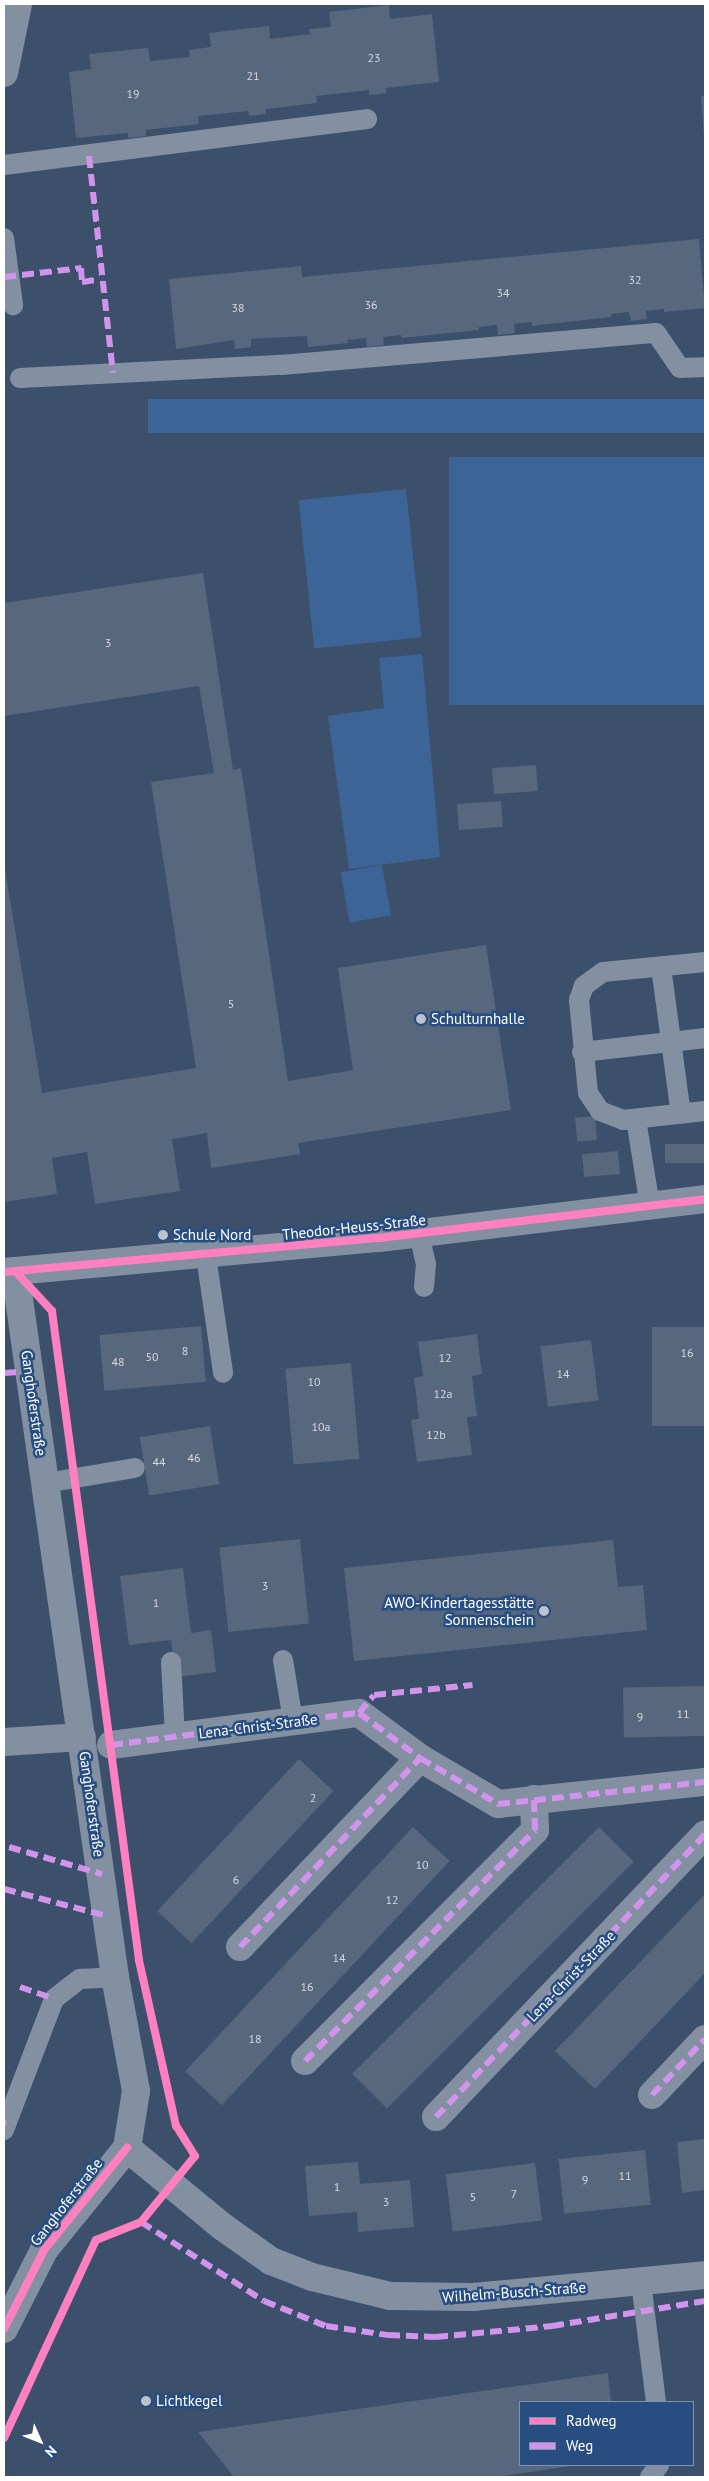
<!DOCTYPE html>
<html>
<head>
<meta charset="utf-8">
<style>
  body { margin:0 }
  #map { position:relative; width:709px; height:2481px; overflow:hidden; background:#3c506c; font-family:"PT Sans",sans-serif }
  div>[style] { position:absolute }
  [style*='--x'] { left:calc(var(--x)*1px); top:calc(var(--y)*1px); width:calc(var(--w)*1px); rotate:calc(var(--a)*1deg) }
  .green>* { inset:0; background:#3d6496; transform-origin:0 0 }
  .building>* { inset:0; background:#57677d; transform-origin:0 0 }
  .service>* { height:20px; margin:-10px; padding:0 10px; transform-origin:10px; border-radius:10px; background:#8290a2 }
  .minor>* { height:28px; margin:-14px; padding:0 14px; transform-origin:14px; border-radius:14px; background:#8290a2 }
  .quiet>* { height:6px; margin-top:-3px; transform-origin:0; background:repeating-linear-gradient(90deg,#d193ec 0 12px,transparent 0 18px) }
  .cycleway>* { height:8px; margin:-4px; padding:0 4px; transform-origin:4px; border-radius:4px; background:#ff80c0 }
  .dots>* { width:14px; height:14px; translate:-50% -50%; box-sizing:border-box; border:2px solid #284d80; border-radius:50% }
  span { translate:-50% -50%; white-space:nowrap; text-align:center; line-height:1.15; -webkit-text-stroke:5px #284d80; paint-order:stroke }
  .number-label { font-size:12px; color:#d5d9de }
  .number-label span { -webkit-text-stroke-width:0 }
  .poi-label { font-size:15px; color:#fff }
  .left { translate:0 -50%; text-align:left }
  .right { translate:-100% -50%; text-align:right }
  .street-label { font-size:15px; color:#fff }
  .frame { position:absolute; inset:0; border:5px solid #fff; pointer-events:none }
  .legend { position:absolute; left:519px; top:2401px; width:175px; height:65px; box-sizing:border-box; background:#284d80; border:1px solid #7e94b3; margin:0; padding:6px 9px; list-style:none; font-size:15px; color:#fff }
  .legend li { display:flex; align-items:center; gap:10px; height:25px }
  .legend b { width:25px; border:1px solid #7e94b3 }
  .north { position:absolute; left:15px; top:2416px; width:50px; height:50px; -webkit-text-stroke:4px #284d80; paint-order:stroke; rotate:134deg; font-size:14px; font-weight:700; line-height:20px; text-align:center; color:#fff }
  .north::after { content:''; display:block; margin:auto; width:18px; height:22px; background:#fff; clip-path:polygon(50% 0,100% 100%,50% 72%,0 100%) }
</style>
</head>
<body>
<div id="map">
  <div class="green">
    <i style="left:705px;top:399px;width:34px;height:557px;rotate:90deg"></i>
    <i style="left:705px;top:457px;width:248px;height:256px;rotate:90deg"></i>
    <i style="left:406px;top:489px;width:149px;height:108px;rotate:84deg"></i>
    <i style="clip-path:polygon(422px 654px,440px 857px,349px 869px,328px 716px,384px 708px,379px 658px)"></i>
    <i style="left:382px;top:865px;width:51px;height:42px;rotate:80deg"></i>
  </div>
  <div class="building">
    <i style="clip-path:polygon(389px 5px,390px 19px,432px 14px,439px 82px,386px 88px,386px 93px,379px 94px,369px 95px,369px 90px,316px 96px,317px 103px,266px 109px,266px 114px,249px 116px,248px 111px,198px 116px,199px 124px,146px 130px,146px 136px,128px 138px,128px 133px,76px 138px,69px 72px,91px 69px,89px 54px,148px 48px,150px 61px,190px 57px,189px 50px,211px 47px,209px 33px,269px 26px,270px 39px,310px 34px,309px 29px,331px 27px,329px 12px)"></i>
    <i style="clip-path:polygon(701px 96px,705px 96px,705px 136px,704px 136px)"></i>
    <i style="clip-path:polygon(699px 239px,705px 308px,664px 312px,664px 309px,646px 311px,647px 319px,631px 321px,629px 312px,611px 314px,611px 317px,532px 326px,532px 322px,514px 324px,515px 333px,498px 335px,497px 325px,479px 327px,479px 330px,401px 338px,401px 335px,383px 337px,384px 345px,367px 347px,366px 338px,347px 340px,348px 343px,308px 347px,307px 336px,251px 339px,251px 347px,235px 349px,234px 340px,176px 349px,169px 279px,301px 266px,302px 277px)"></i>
    <i style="clip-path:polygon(203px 573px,233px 770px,241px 768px,288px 1081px,353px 1070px,338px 968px,486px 945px,511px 1110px,298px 1143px,300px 1154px,211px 1168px,207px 1133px,172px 1139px,180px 1191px,95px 1204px,87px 1152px,52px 1158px,57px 1194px,4px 1202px,4px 863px,42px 1093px,196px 1068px,151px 782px,214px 773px,199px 686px,4px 716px,4px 603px)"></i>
    <i style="left:536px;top:765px;width:26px;height:44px;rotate:86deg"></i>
    <i style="left:501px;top:801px;width:26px;height:44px;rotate:86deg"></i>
    <i style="left:595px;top:1116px;width:24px;height:20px;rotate:85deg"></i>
    <i style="left:705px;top:1144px;width:19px;height:40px;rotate:90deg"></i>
    <i style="left:618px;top:1151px;width:23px;height:36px;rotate:85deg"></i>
    <i style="left:201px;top:1326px;width:56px;height:102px;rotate:85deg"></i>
    <i style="left:705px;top:1327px;width:99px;height:53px;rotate:90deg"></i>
    <i style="clip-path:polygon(477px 1334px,482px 1374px,472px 1376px,477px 1416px,467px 1417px,472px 1455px,417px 1462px,411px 1420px,419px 1419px,414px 1378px,423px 1376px,418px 1342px)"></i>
    <i style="left:591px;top:1340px;width:61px;height:51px;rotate:83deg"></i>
    <i style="left:351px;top:1363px;width:96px;height:66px;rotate:85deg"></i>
    <i style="left:210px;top:1426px;width:59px;height:71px;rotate:81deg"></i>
    <i style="left:300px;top:1539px;width:85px;height:81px;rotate:84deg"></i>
    <i style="clip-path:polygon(613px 1540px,618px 1587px,643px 1585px,647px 1630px,354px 1661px,344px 1568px)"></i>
    <i style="clip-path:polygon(183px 1568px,191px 1633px,211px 1630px,216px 1672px,176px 1677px,171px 1640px,129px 1645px,120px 1576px)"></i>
    <i style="left:704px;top:1686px;width:50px;height:81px;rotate:89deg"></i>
    <i style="left:299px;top:1759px;width:47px;height:208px;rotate:43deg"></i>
    <i style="left:413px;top:1827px;width:50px;height:334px;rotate:43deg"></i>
    <i style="left:599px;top:1827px;width:49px;height:349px;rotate:45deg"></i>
    <i style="clip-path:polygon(705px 1894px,705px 1973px,595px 2089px,555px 2051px)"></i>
    <i style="clip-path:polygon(705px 2139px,705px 2190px,682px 2193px,677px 2142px)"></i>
    <i style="left:645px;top:2150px;width:55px;height:87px;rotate:84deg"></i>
    <i style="clip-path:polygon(358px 2162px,360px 2184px,410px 2180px,414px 2227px,358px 2232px,357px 2212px,309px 2216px,305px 2166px)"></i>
    <i style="left:535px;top:2163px;width:58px;height:90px;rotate:83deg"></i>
    <i style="clip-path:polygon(608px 2373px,611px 2402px,520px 2402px,520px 2465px,571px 2466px,496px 2477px,234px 2477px,198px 2432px)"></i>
  </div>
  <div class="service">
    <i style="--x:4;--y:165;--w:366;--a:-7.2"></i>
    <i style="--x:4;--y:238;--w:68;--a:82.3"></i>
    <i style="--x:20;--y:378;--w:261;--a:-2.9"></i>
    <i style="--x:281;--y:365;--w:376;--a:-4.9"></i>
    <i style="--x:656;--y:333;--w:42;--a:55.6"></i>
    <i style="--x:680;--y:368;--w:25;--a:-2"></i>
    <i style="--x:705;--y:962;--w:102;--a:174.4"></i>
    <i style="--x:603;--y:972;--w:24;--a:144"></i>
    <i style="--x:584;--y:986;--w:15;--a:110"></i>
    <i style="--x:579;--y:1000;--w:93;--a:84.5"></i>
    <i style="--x:588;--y:1093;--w:22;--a:56"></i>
    <i style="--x:600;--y:1111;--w:25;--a:21"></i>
    <i style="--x:623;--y:1120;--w:82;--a:-6.3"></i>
    <i style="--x:661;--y:967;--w:148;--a:82.3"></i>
    <i style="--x:582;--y:1052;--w:124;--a:-6.5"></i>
    <i style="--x:636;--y:1119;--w:88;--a:80.9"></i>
    <i style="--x:419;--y:1234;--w:31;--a:77"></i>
    <i style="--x:426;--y:1264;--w:23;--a:95"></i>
    <i style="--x:206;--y:1256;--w:118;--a:81.7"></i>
    <i style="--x:46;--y:1483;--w:90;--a:-9.6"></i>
    <i style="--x:283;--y:1660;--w:62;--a:80.7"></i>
    <i style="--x:171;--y:1662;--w:75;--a:86.9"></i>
    <i style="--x:4;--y:2130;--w:140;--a:-69.1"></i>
    <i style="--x:54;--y:1999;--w:33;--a:-38"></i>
    <i style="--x:80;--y:1979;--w:35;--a:-3"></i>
    <i style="--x:641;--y:2282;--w:121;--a:82.9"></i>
    <i style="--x:650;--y:2477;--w:15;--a:-53"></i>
  </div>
  <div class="minor">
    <i style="--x:4;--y:73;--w:70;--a:-78.5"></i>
    <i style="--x:4;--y:1272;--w:377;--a:-5.2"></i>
    <i style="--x:379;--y:1238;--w:328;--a:-6.8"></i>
    <i style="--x:4;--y:1742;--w:78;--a:-3.7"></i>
    <i style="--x:111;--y:1745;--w:250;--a:-7.4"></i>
    <i style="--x:359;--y:1713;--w:76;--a:36.4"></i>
    <i style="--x:420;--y:1758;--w:91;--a:30.5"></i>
    <i style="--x:498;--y:1804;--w:208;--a:-6.1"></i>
    <i style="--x:240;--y:1947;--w:261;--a:-46.4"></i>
    <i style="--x:305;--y:2061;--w:326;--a:-45.1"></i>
    <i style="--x:535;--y:1830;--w:31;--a:-92"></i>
    <i style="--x:652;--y:2095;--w:77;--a:-46.6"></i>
    <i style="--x:436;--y:2117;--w:390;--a:-46.4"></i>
    <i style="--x:127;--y:2148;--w:124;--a:39.5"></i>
    <i style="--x:223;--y:2227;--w:59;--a:35.3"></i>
    <i style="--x:271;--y:2261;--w:44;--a:21.3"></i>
    <i style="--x:312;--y:2277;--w:80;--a:13.7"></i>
    <i style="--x:390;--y:2296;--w:83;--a:0.7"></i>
    <i style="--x:473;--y:2297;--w:233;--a:-5.4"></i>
    <i style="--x:4;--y:2329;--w:89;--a:-63.1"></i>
    <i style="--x:44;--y:2250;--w:132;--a:-50.9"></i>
    <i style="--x:127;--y:2148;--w:58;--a:-81"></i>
    <i style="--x:136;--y:2091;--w:116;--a:-100.4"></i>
    <i style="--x:115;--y:1977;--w:713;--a:-98.06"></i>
  </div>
  <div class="quiet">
    <i style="--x:89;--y:156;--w:218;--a:83.7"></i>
    <i style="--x:4;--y:277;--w:78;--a:-6.7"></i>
    <i style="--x:81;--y:268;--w:14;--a:86"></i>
    <i style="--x:82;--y:282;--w:18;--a:-9"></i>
    <i style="--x:4;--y:1373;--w:26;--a:-4"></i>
    <i style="--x:359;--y:1713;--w:23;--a:-50"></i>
    <i style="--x:374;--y:1695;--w:99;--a:-5.8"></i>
    <i style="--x:111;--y:1745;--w:250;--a:-7.4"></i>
    <i style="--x:359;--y:1713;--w:76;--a:36.4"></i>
    <i style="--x:420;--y:1758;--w:91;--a:30.5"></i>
    <i style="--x:498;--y:1804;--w:208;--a:-6.1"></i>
    <i style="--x:9;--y:1847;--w:97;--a:16.2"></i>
    <i style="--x:4;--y:1889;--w:106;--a:14.7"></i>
    <i style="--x:240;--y:1947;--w:261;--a:-46.4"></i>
    <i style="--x:20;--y:1987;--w:36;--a:19"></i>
    <i style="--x:305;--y:2061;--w:326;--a:-45.1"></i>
    <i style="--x:535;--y:1830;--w:31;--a:-92"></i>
    <i style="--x:652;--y:2095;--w:77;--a:-46.6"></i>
    <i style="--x:436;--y:2117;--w:390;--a:-46.4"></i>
    <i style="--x:4;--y:2123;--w:2;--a:0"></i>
    <i style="--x:141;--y:2222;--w:146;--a:32.7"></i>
    <i style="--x:264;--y:2301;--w:67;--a:22"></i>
    <i style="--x:326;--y:2326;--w:63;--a:8.3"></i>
    <i style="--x:388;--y:2335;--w:48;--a:2.4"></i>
    <i style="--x:436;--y:2337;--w:117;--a:-5.4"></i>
    <i style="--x:552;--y:2326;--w:155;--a:-9.3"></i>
  </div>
  <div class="cycleway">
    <i style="--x:4;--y:1272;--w:377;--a:-5.2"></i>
    <i style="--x:379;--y:1238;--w:328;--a:-6.8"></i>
    <i style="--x:4;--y:2329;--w:89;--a:-63.1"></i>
    <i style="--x:44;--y:2250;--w:132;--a:-50.9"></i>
    <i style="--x:4;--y:2438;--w:218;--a:-65.1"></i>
    <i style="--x:96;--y:2240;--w:48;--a:-21.8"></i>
    <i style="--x:141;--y:2222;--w:85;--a:-50.7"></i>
    <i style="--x:195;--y:2156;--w:36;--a:-122"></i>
    <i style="--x:176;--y:2126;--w:170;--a:-102.6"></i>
    <i style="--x:139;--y:1960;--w:655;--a:-97.64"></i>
    <i style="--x:52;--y:1311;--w:54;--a:-132.8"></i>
  </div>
  <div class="dots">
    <i style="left:421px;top:1019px;background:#bbc2cc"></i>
    <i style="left:163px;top:1235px;background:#bbc2cc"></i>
    <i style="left:544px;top:1611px;background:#bbc2cc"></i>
    <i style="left:146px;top:2401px;background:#bbc2cc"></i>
  </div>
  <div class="number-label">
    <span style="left:374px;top:58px">23</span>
    <span style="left:253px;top:76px">21</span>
    <span style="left:133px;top:94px">19</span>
    <span style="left:635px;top:280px">32</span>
    <span style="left:503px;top:293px">34</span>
    <span style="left:371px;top:305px">36</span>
    <span style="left:238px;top:308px">38</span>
    <span style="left:108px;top:643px">3</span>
    <span style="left:231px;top:1004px">5</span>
    <span style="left:185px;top:1351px">8</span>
    <span style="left:687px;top:1353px">16</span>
    <span style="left:152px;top:1357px">50</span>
    <span style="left:445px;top:1358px">12</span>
    <span style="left:118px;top:1362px">48</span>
    <span style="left:563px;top:1374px">14</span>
    <span style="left:314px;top:1382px">10</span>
    <span style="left:443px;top:1394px">12a</span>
    <span style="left:321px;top:1427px">10a</span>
    <span style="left:436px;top:1435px">12b</span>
    <span style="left:194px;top:1458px">46</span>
    <span style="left:159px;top:1462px">44</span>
    <span style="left:265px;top:1586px">3</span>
    <span style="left:156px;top:1603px">1</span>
    <span style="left:683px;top:1714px">11</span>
    <span style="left:640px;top:1717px">9</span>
    <span style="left:313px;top:1798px">2</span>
    <span style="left:422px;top:1865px">10</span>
    <span style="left:236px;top:1880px">6</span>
    <span style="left:392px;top:1900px">12</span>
    <span style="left:339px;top:1958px">14</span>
    <span style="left:307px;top:1987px">16</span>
    <span style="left:255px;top:2039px">18</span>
    <span style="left:625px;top:2176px">11</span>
    <span style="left:585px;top:2180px">9</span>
    <span style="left:337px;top:2187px">1</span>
    <span style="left:514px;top:2194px">7</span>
    <span style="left:473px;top:2197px">5</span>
    <span style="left:386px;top:2202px">3</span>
  </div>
  <div class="poi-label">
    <span class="left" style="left:431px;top:1019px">Schulturnhalle</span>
    <span class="left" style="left:173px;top:1235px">Schule Nord</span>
    <span class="right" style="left:534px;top:1611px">AWO-Kindertagesstätte<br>Sonnenschein</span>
    <span class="left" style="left:156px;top:2401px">Lichtkegel</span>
  </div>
  <div class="street-label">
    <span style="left:354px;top:1227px;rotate:-6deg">Theodor-Heuss-Straße</span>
    <span style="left:34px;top:1403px;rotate:82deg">Ganghoferstraße</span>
    <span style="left:258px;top:1726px;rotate:-7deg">Lena-Christ-Straße</span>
    <span style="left:92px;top:1804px;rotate:82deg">Ganghoferstraße</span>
    <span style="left:571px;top:1976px;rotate:-46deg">Lena-Christ-Straße</span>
    <span style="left:66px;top:2202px;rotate:-52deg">Ganghoferstraße</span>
    <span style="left:514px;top:2292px;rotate:-4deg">Wilhelm-Busch-Straße</span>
  </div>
  <div class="frame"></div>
  <ul class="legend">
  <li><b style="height:6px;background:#ff80c0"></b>Radweg</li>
  <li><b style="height:6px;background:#d193ec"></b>Weg</li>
  </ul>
  <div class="north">N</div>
</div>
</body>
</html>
